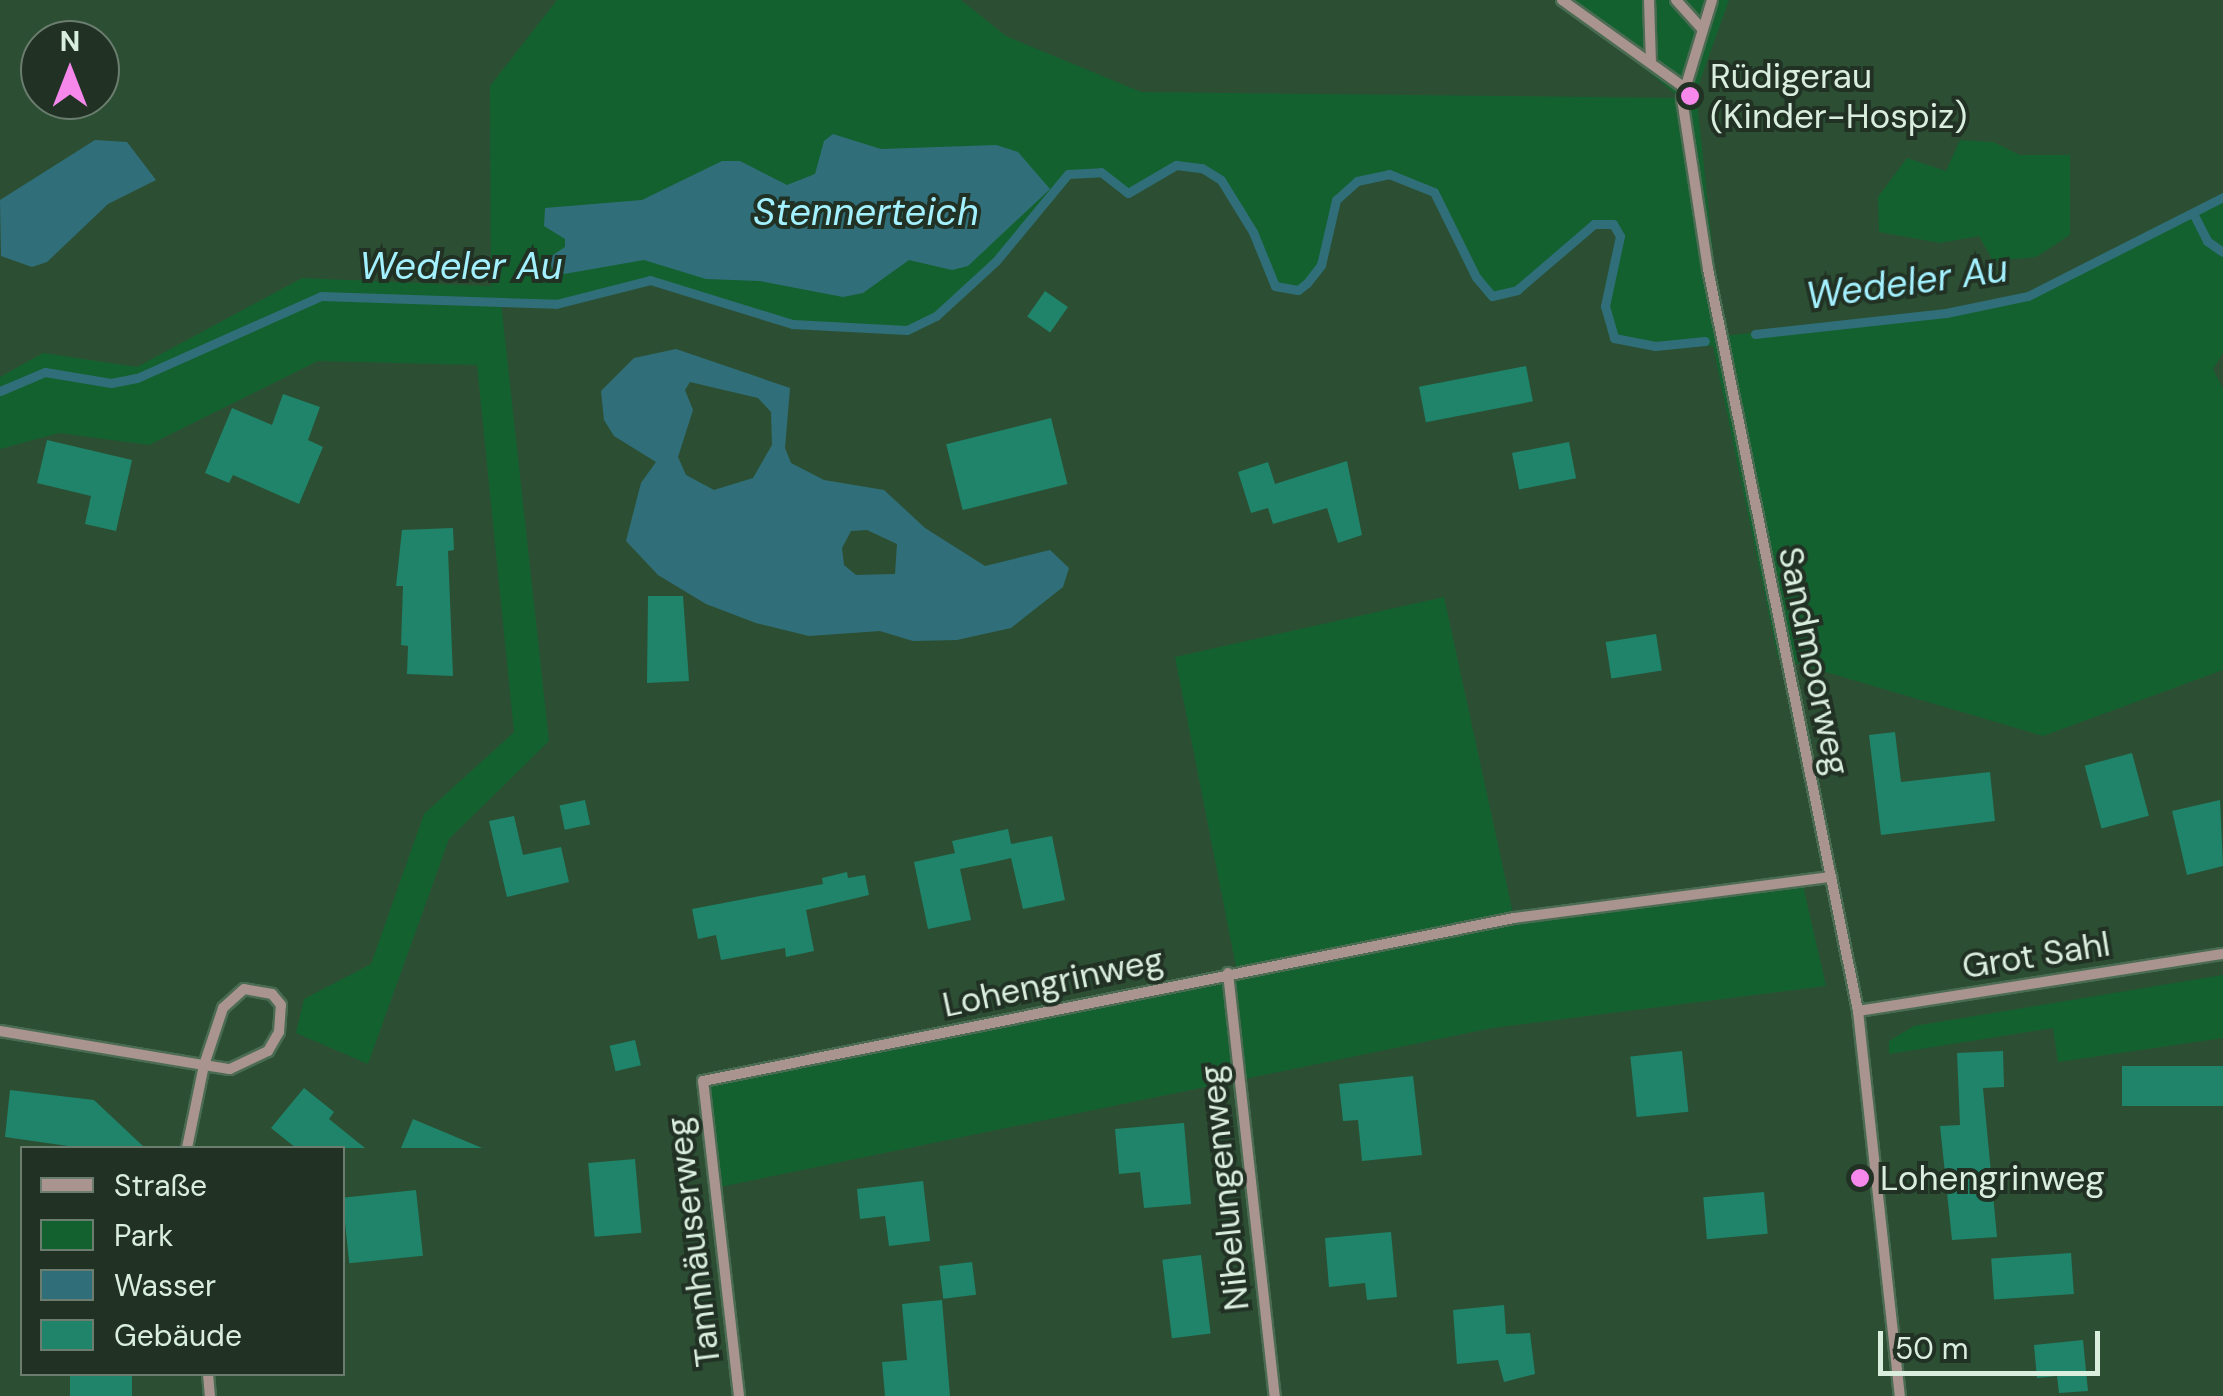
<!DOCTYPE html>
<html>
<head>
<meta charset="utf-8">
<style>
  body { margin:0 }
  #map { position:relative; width:2223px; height:1396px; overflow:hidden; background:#2c4f34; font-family:"DM Sans",sans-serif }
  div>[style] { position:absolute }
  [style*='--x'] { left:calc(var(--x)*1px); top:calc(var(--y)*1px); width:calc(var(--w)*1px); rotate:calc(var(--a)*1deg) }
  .green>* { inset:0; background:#146130 }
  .water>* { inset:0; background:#306f79 }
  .stream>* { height:9px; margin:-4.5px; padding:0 4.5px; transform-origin:4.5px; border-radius:4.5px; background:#306f79 }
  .building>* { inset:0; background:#1f8469; transform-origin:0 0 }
  .roads { filter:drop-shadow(2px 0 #4b6c52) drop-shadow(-2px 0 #4b6c52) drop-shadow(0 2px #4b6c52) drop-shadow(0 -2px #4b6c52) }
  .street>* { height:10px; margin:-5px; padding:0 5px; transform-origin:5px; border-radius:5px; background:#aa9490 }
  .dots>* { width:28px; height:28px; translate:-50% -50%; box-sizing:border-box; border:5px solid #213124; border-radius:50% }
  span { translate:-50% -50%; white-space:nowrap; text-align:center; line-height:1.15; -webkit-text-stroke:8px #213124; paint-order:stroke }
  .poi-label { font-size:35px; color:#daeedd }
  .left { translate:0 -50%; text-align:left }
  .street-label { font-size:35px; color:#daeedd }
  .water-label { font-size:38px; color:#a3f0ff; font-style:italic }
  .legend { position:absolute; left:20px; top:1146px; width:325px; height:230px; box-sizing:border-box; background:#213124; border:2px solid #6b7d6e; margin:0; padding:12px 18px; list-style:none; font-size:30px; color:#daeedd }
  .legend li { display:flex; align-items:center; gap:20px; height:50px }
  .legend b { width:50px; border:2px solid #6b7d6e }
  .north { position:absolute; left:20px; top:20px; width:100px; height:100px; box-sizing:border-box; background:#213124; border:2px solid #6b7d6e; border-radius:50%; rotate:0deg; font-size:28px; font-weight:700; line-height:40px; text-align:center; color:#daeedd }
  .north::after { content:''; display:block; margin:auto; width:35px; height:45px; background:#f688ec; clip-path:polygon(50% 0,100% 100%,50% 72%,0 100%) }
  .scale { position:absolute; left:1878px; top:1331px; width:222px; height:45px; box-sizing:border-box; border:5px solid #daeedd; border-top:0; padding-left:12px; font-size:30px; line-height:35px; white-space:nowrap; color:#daeedd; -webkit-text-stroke:8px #213124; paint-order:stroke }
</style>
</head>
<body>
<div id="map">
  <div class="green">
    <i style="clip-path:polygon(557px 0,961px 0,1006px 36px,1141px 92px,1680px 98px,1563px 0,1729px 0,1696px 92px,1722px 336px,1946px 313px,2028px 296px,2223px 197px,2223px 353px,2213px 369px,2223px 389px,2223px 670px,2043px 736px,1778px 658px,1713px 346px,1637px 345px,1614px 338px,1605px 313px,1606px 281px,1620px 236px,1613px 224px,1594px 224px,1517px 290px,1492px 296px,1476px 277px,1434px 192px,1402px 176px,1373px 176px,1336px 200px,1321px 265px,1307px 283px,1291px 291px,1269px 281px,1253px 232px,1213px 173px,1176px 165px,1128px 193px,1100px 172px,1077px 171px,1048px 192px,1006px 250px,959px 297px,914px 329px,817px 329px,715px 305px,650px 280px,565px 303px,501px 302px,549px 741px,449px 839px,368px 1064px,296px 1033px,304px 999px,371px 964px,424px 814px,514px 732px,477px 365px,318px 361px,149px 445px,59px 433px,0 449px,0 377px,43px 353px,137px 367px,302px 278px,491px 286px,490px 86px)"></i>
    <i style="clip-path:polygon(1960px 140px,1993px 142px,2020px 155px,2070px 155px,2070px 235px,2036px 257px,1993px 261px,1979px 236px,1940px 243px,1879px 232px,1878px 197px,1907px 158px,1946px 171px)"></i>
    <i style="clip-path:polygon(1444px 597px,1514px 918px,1802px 881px,1826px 986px,1492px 1028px,715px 1188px,703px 1081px,1237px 972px,1175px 657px)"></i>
    <i style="clip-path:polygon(2223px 975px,2223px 1038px,2058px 1062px,2053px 1028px,1889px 1054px,1889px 1041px,1914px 1026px)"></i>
  </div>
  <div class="water">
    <i style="clip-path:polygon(833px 134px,881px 149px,996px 145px,1018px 152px,1050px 189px,968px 266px,952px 270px,909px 260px,863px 293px,843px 297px,760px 281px,706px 279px,644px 260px,564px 274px,552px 270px,550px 257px,565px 247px,565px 239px,544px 226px,545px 208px,642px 200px,722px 161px,740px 161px,787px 185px,815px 174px,824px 141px)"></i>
    <i style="clip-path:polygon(95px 140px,127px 142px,156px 180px,108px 204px,47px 262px,32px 267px,1px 256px,0 200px)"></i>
    <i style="clip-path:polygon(evenodd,676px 349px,790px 388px,785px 448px,791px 463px,824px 480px,884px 490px,925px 528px,985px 566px,1050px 550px,1069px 568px,1063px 587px,1011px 628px,957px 640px,913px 641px,880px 631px,809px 636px,756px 623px,706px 604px,658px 575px,626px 541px,641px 483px,656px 462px,614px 436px,604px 420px,601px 391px,634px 358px,676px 349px,690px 382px,758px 398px,771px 412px,772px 445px,753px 478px,714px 490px,686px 475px,678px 457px,693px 410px,685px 390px,690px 382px,676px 349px,867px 530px,897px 544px,895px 574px,856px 575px,844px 565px,842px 548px,851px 531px,867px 530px)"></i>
  </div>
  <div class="stream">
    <i style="--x:2194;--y:215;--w:29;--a:63"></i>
    <i style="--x:2207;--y:241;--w:19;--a:35"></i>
    <i style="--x:1755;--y:334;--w:192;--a:-6.3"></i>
    <i style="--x:1946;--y:313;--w:84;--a:-11.7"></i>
    <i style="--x:2028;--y:296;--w:219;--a:-26.9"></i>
    <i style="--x:0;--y:391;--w:49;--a:-22.9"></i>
    <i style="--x:45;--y:372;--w:67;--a:9.5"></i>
    <i style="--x:111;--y:383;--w:26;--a:-11"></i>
    <i style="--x:137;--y:378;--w:201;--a:-24"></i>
    <i style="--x:321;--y:296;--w:235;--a:1.9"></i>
    <i style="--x:556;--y:304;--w:97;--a:-14.3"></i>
    <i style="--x:650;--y:280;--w:149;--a:17.2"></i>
    <i style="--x:792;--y:324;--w:115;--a:3"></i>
    <i style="--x:907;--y:330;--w:32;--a:-26"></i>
    <i style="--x:936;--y:316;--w:81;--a:-42.5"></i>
    <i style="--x:996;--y:261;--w:113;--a:-50.4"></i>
    <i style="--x:1068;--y:174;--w:33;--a:-3"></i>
    <i style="--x:1101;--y:172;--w:34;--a:38"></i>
    <i style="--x:1128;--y:193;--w:56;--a:-30.3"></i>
    <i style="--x:1176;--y:165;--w:26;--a:7"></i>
    <i style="--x:1202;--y:168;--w:22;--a:32"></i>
    <i style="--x:1221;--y:180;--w:61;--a:58.4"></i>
    <i style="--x:1253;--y:232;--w:58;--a:67.8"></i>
    <i style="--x:1275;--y:286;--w:23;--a:10"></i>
    <i style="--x:1298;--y:290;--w:11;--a:-38"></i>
    <i style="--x:1307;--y:283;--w:23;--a:-52"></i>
    <i style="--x:1321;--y:265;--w:67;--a:-77"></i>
    <i style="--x:1336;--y:200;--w:28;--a:-42"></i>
    <i style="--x:1357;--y:181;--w:33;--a:-12"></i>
    <i style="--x:1389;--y:174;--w:48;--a:21.8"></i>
    <i style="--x:1434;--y:192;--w:95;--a:63.7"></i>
    <i style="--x:1476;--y:277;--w:25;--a:50"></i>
    <i style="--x:1492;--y:296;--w:26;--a:-13"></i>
    <i style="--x:1517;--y:290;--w:101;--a:-40.6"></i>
    <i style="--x:1594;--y:224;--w:19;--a:0"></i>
    <i style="--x:1613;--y:224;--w:14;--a:60"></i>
    <i style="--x:1620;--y:236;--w:72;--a:102.1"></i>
    <i style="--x:1605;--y:306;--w:33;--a:74"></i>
    <i style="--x:1614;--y:338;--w:42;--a:11"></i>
    <i style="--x:1655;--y:346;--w:50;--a:-5.7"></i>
  </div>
  <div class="building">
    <i style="left:1045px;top:291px;width:28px;height:31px;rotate:35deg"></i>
    <i style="left:1526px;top:366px;width:36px;height:109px;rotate:79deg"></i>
    <i style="clip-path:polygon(283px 394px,320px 407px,308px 440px,323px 447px,299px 504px,233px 475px,229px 483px,205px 473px,232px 408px,272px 425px)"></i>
    <i style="left:1051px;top:418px;width:68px;height:108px;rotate:76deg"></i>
    <i style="clip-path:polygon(47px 440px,132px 460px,116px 531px,85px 524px,91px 496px,37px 483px)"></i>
    <i style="left:1569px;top:442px;width:37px;height:58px;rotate:79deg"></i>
    <i style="clip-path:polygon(1347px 461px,1362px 535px,1338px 543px,1327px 508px,1273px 524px,1268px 508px,1251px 513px,1238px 472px,1268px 462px,1275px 484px)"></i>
    <i style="clip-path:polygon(453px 528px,454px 550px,448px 551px,453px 676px,407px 674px,408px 646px,401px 645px,403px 586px,396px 586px,402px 530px)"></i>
    <i style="clip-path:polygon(648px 596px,683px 596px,689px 681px,647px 683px)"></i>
    <i style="left:1656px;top:634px;width:37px;height:51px;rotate:81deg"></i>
    <i style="clip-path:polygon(1895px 732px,1901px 782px,1990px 772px,1995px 821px,1881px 835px,1869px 735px)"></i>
    <i style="left:2132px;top:753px;width:65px;height:49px;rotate:75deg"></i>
    <i style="left:585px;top:800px;width:25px;height:26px;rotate:78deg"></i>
    <i style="clip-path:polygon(2220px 800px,2223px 866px,2187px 875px,2172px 811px)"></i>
    <i style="clip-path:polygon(514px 816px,523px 855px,561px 847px,569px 882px,507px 897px,489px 821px)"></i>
    <i style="clip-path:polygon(1008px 829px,1011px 844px,1052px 836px,1065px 900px,1023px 909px,1011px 858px,985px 864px,960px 869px,971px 920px,928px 929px,914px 862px,955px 853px,952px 841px)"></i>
    <i style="clip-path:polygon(847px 872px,848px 878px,865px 875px,869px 895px,806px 910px,814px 951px,786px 957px,785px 948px,721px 960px,716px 935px,698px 939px,692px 909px,823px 884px,822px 878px)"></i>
    <i style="left:635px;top:1040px;width:26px;height:26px;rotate:77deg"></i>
    <i style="left:1682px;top:1051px;width:61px;height:52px;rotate:84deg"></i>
    <i style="clip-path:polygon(2003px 1051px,2004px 1087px,1983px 1088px,1997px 1237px,1952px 1240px,1940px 1126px,1960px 1125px,1957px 1053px)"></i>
    <i style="left:2223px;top:1066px;width:40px;height:101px;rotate:90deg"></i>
    <i style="clip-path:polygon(1413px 1076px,1422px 1155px,1362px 1161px,1358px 1120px,1343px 1121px,1339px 1084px)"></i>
    <i style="clip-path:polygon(304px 1088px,334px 1112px,329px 1119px,365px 1148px,296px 1148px,271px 1128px)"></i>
    <i style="clip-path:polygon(10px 1090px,94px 1100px,145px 1148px,82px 1148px,5px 1137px)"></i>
    <i style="clip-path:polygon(413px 1119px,482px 1148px,401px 1148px)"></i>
    <i style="clip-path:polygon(1184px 1123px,1191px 1204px,1144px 1208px,1140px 1172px,1119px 1174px,1115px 1129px)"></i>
    <i style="left:635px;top:1159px;width:74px;height:47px;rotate:85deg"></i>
    <i style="clip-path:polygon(923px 1181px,930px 1241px,889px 1246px,885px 1216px,860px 1219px,857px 1189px)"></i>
    <i style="left:416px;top:1190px;width:66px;height:74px;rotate:84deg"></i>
    <i style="left:1764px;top:1192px;width:42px;height:61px;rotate:85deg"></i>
    <i style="clip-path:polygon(1391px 1232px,1397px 1297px,1367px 1300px,1365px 1283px,1329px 1287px,1325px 1238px)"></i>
    <i style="left:2071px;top:1253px;width:41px;height:80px;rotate:86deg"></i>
    <i style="left:1201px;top:1255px;width:79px;height:39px;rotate:83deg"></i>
    <i style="left:972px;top:1262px;width:33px;height:33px;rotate:83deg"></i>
    <i style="clip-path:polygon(942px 1300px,950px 1396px,885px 1396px,882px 1362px,907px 1360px,902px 1304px)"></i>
    <i style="clip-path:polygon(1504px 1305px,1506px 1334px,1530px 1333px,1535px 1374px,1504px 1382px,1498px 1360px,1457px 1364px,1453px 1310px)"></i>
    <i style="clip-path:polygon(2083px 1340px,2088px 1391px,2059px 1393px,2057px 1376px,2037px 1378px,2034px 1345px)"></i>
    <i style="left:70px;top:1374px;width:62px;height:22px"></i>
  </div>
  <div class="roads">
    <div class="street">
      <i style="--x:1562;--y:0;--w:148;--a:35.6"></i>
      <i style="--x:1649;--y:0;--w:63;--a:88.2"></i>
      <i style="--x:1676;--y:0;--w:39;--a:48"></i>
      <i style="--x:1712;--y:0;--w:103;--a:106.9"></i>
      <i style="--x:1682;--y:99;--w:172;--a:81.3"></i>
      <i style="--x:1708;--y:269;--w:757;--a:78.57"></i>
      <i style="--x:1858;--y:1011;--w:387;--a:83.8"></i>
      <i style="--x:1228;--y:973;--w:426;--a:83.7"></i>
      <i style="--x:1858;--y:1011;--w:369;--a:-8.9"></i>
      <i style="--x:0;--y:1031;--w:207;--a:9.5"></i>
      <i style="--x:204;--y:1065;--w:26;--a:9"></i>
      <i style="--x:230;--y:1069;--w:42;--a:-25.3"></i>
      <i style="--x:268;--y:1051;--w:22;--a:-60"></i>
      <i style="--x:279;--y:1032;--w:27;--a:-86"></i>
      <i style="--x:281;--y:1005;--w:14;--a:-129"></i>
      <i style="--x:272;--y:994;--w:28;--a:-170"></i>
      <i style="--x:244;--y:989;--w:28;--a:138"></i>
      <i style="--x:223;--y:1008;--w:60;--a:108.4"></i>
      <i style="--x:204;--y:1065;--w:85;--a:101.6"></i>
      <i style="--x:208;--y:1374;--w:22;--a:85"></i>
      <i style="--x:739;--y:1396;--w:317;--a:-96.5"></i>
      <i style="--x:703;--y:1081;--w:827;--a:-11.36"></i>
      <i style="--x:1514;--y:918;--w:320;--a:-7.4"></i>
    </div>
  </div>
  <div class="dots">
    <i style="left:1690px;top:96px;background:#f688ec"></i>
    <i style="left:1860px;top:1178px;background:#f688ec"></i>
  </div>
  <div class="poi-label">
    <span class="left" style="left:1710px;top:96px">Rüdigerau<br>(Kinder-Hospiz)</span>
    <span class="left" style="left:1880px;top:1178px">Lohengrinweg</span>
  </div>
  <div class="street-label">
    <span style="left:1814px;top:661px;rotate:78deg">Sandmoorweg</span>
    <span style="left:2036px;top:955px;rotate:-9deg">Grot Sahl</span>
    <span style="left:1053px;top:982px;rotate:-12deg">Lohengrinweg</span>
    <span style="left:1224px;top:1188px;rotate:-96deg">Nibelungenweg</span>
    <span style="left:693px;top:1242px;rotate:-97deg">Tannhäuserweg</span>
  </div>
  <div class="water-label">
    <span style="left:866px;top:213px">Stennerteich</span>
    <span style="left:461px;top:267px">Wedeler Au</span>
    <span style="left:1907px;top:283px;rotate:-8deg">Wedeler Au</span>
  </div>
  <ul class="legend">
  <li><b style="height:12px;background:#aa9490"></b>Straße</li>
  <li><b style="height:28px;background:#146130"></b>Park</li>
  <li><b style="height:28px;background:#306f79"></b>Wasser</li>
  <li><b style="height:28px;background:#1f8469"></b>Gebäude</li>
  </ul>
  <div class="north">N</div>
  <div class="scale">50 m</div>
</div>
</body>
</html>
